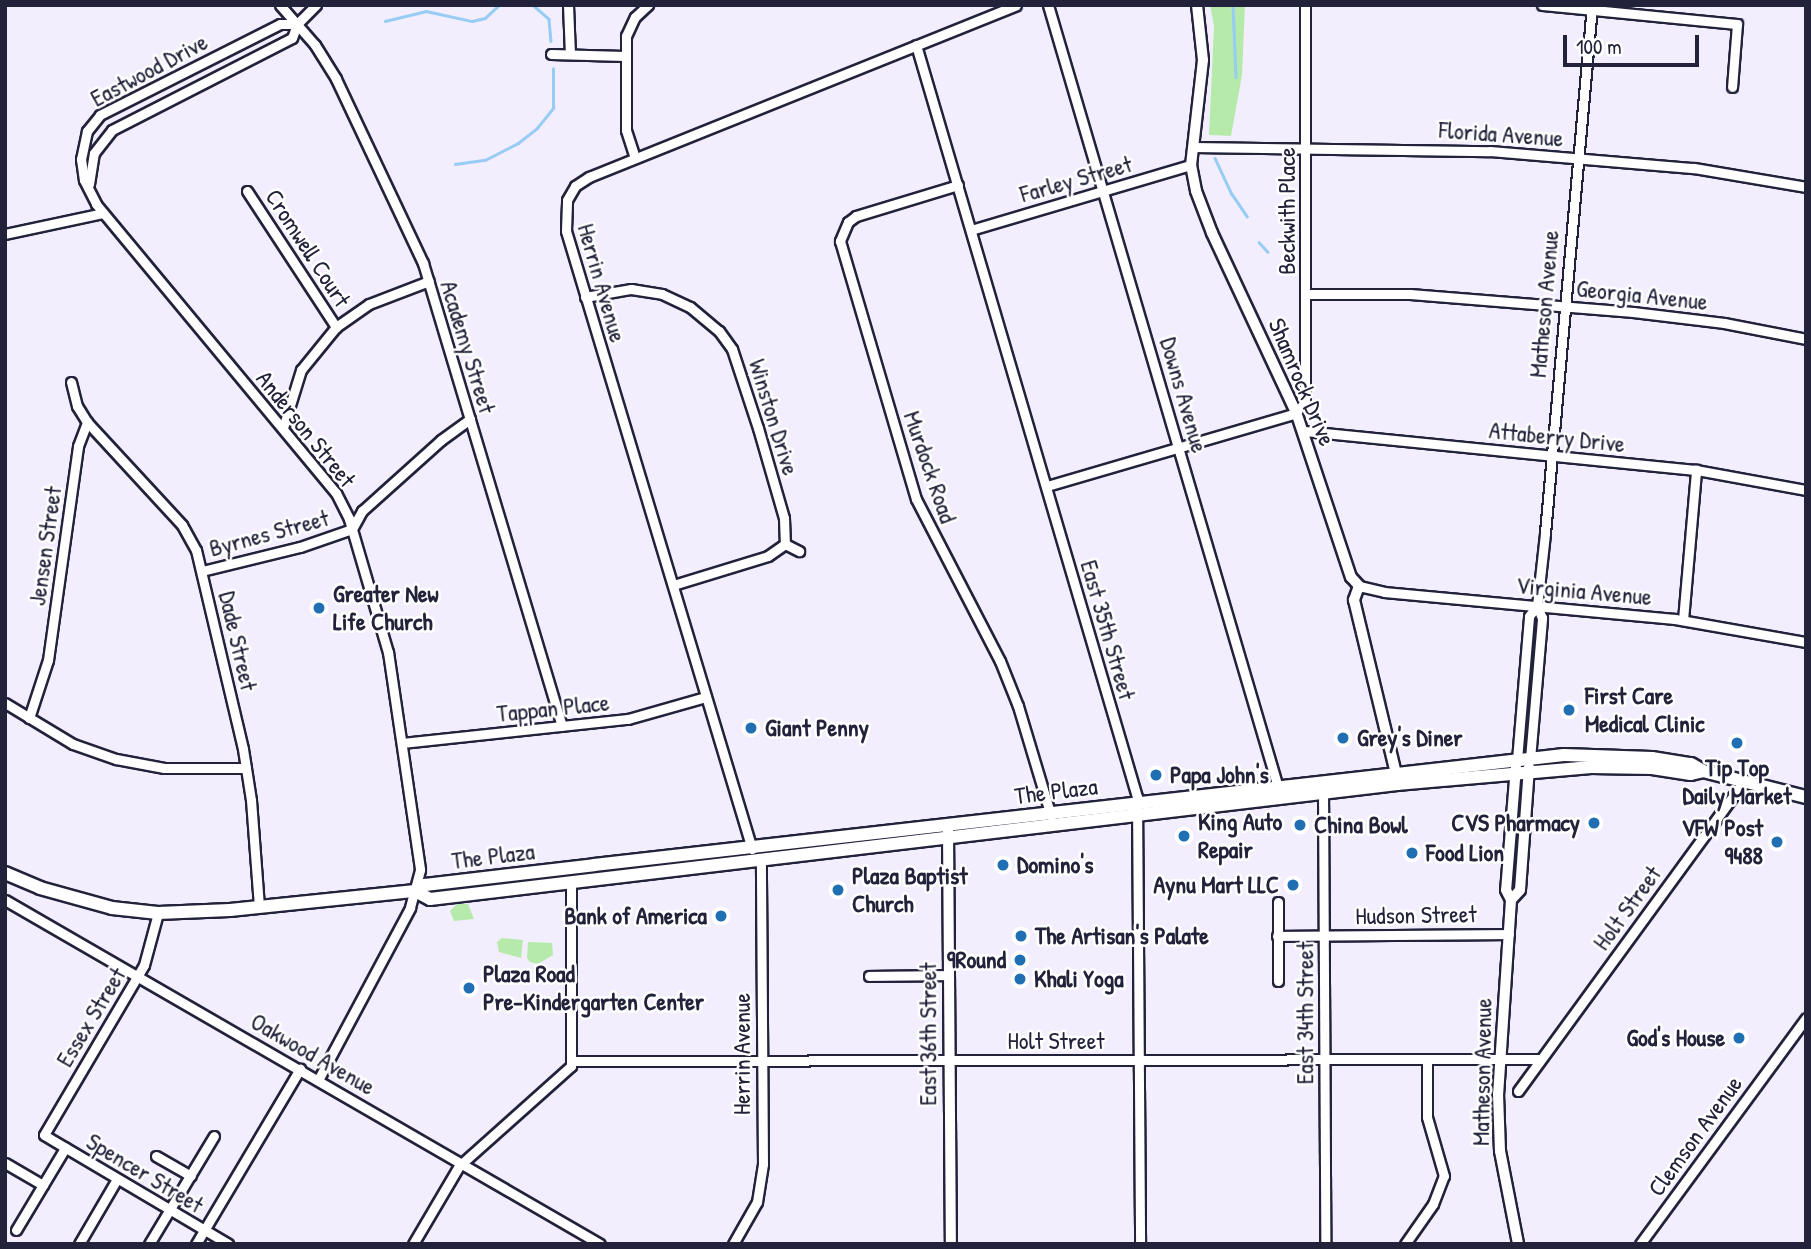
<!DOCTYPE html>
<html>
<head>
<meta charset="utf-8">
<style>
  body { margin:0 }
  #map { position:relative; width:1811px; height:1249px; overflow:hidden; background:#f2eefd; font-family:"Patrick Hand",sans-serif }
  div>[style] { position:absolute }
  [style*='--x'] { left:calc(var(--x)*1px); top:calc(var(--y)*1px); width:calc(var(--w)*1px); rotate:calc(var(--a)*1deg) }
  .green>* { inset:0; background:#b6eaab }
  .stream>* { height:2.5px; margin:-1.25px; padding:0 1.25px; transform-origin:1.25px; border-radius:1.25px; background:#97ccf5 }
  .roads { filter:drop-shadow(2px 0 #22223b) drop-shadow(-2px 0 #22223b) drop-shadow(0 2px #22223b) drop-shadow(0 -2px #22223b) }
  .minor>* { height:9px; margin:-4.5px; padding:0 4.5px; transform-origin:4.5px; border-radius:4.5px; background:#fff }
  .tertiary>* { height:10px; margin:-5px; padding:0 5px; transform-origin:5px; border-radius:5px; background:#fff }
  .secondary>* { height:12px; margin:-6px; padding:0 6px; transform-origin:6px; border-radius:6px; background:#fff }
  .dots>* { width:19px; height:19px; translate:-50% -50%; box-sizing:border-box; border:4px solid #fff; border-radius:50% }
  span { translate:-50% -50%; white-space:nowrap; text-align:center; line-height:1.15; -webkit-text-stroke:5px #fff; paint-order:stroke }
  .street-label { font-size:24px; color:#22223b }
  .poi-label { font-size:24px; color:#22223b; font-weight:700 }
  .left { translate:0 -50%; text-align:left }
  .right { translate:-100% -50%; text-align:right }
  .frame { position:absolute; inset:0; border:7px solid #22223b; pointer-events:none }
  .scale { position:absolute; left:1563px; top:35px; width:136px; height:32px; box-sizing:border-box; border:4px solid #22223b; border-top:0; padding-left:9px; font-size:21px; line-height:24px; white-space:nowrap; color:#22223b; -webkit-text-stroke:5px #fff; paint-order:stroke }
</style>
</head>
<body>
<div id="map">
  <div class="green">
    <i style="clip-path:polygon(1210px 5px,1245px 5px,1242px 75px,1231px 136px,1209px 135px,1214px 26px)"></i>
    <i style="clip-path:polygon(457px 904px,468px 904px,474px 919px,454px 921px,450px 911px)"></i>
    <i style="clip-path:polygon(502px 938px,523px 940px,521px 958px,499px 952px,497px 942px)"></i>
    <i style="clip-path:polygon(528px 942px,552px 943px,553px 955px,538px 964px,530px 962px,527px 958px)"></i>
  </div>
  <div class="stream">
    <i style="--x:533;--y:5;--w:21;--a:41"></i>
    <i style="--x:549;--y:19;--w:22;--a:85"></i>
    <i style="--x:1233;--y:5;--w:72;--a:87.6"></i>
    <i style="--x:385;--y:21;--w:42;--a:-13.7"></i>
    <i style="--x:426;--y:11;--w:47;--a:12.3"></i>
    <i style="--x:472;--y:21;--w:13;--a:-13"></i>
    <i style="--x:485;--y:18;--w:19;--a:-43"></i>
    <i style="--x:1215;--y:158;--w:40;--a:65"></i>
    <i style="--x:1232;--y:194;--w:27;--a:56"></i>
    <i style="--x:455;--y:164;--w:30;--a:-8"></i>
    <i style="--x:485;--y:160;--w:37;--a:-27"></i>
    <i style="--x:518;--y:143;--w:24;--a:-38"></i>
    <i style="--x:537;--y:128;--w:26;--a:-51"></i>
    <i style="--x:553;--y:108;--w:39;--a:-90"></i>
    <i style="--x:1259;--y:242;--w:13;--a:48"></i>
  </div>
  <div class="roads">
    <div class="minor">
      <i style="--x:280;--y:5;--w:53;--a:48.8"></i>
      <i style="--x:315;--y:45;--w:40;--a:58"></i>
      <i style="--x:336;--y:79;--w:204;--a:64.7"></i>
      <i style="--x:423;--y:263;--w:483;--a:73.3"></i>
      <i style="--x:568;--y:5;--w:49;--a:87.7"></i>
      <i style="--x:1048;--y:5;--w:819;--a:73.62"></i>
      <i style="--x:1542;--y:5;--w:196;--a:5.6"></i>
      <i style="--x:1737;--y:24;--w:63;--a:94.5"></i>
      <i style="--x:297;--y:24;--w:17;--a:180"></i>
      <i style="--x:280;--y:24;--w:202;--a:153.2"></i>
      <i style="--x:100;--y:115;--w:21;--a:129"></i>
      <i style="--x:87;--y:131;--w:29;--a:102"></i>
      <i style="--x:81;--y:159;--w:21;--a:82"></i>
      <i style="--x:84;--y:180;--w:27;--a:63"></i>
      <i style="--x:96;--y:204;--w:376;--a:50.3"></i>
      <i style="--x:336;--y:493;--w:29;--a:63"></i>
      <i style="--x:349;--y:519;--w:139;--a:73.7"></i>
      <i style="--x:388;--y:652;--w:220;--a:81.6"></i>
      <i style="--x:420;--y:870;--w:39;--a:105"></i>
      <i style="--x:410;--y:908;--w:195;--a:118.1"></i>
      <i style="--x:916;--y:45;--w:784;--a:73.62"></i>
      <i style="--x:1137;--y:797;--w:447;--a:89.6"></i>
      <i style="--x:551;--y:54;--w:74;--a:1.5"></i>
      <i style="--x:1193;--y:147;--w:297;--a:0.8"></i>
      <i style="--x:1490;--y:151;--w:205;--a:4.8"></i>
      <i style="--x:1694;--y:168;--w:114;--a:9.6"></i>
      <i style="--x:635;--y:158;--w:29;--a:-108"></i>
      <i style="--x:626;--y:130;--w:94;--a:-90"></i>
      <i style="--x:626;--y:36;--w:21;--a:-65"></i>
      <i style="--x:635;--y:17;--w:18;--a:-43"></i>
      <i style="--x:89;--y:184;--w:31;--a:-81"></i>
      <i style="--x:94;--y:153;--w:29;--a:-52"></i>
      <i style="--x:112;--y:130;--w:202;--a:-27.1"></i>
      <i style="--x:292;--y:38;--w:15;--a:-70"></i>
      <i style="--x:297;--y:24;--w:27;--a:-45"></i>
      <i style="--x:958;--y:185;--w:107;--a:163.1"></i>
      <i style="--x:856;--y:216;--w:10;--a:143"></i>
      <i style="--x:848;--y:222;--w:21;--a:113"></i>
      <i style="--x:840;--y:241;--w:269;--a:73.6"></i>
      <i style="--x:916;--y:499;--w:182;--a:62.6"></i>
      <i style="--x:1000;--y:661;--w:48;--a:68.2"></i>
      <i style="--x:1018;--y:706;--w:115;--a:73.3"></i>
      <i style="--x:247;--y:191;--w:163;--a:56.8"></i>
      <i style="--x:971;--y:230;--w:229;--a:-16.5"></i>
      <i style="--x:5;--y:234;--w:100;--a:-12.1"></i>
      <i style="--x:1306;--y:294;--w:104;--a:0"></i>
      <i style="--x:1410;--y:294;--w:224;--a:4.6"></i>
      <i style="--x:1633;--y:312;--w:92;--a:6.9"></i>
      <i style="--x:1724;--y:323;--w:84;--a:11"></i>
      <i style="--x:585;--y:297;--w:47;--a:-9.9"></i>
      <i style="--x:631;--y:289;--w:31;--a:9"></i>
      <i style="--x:662;--y:294;--w:31;--a:25"></i>
      <i style="--x:690;--y:307;--w:38;--a:40"></i>
      <i style="--x:719;--y:331;--w:22;--a:54"></i>
      <i style="--x:732;--y:349;--w:83;--a:71.8"></i>
      <i style="--x:758;--y:428;--w:94;--a:73.9"></i>
      <i style="--x:784;--y:518;--w:26;--a:88"></i>
      <i style="--x:785;--y:544;--w:21;--a:145"></i>
      <i style="--x:768;--y:556;--w:99;--a:163"></i>
      <i style="--x:71;--y:382;--w:25;--a:76"></i>
      <i style="--x:77;--y:406;--w:19;--a:58"></i>
      <i style="--x:87;--y:422;--w:140;--a:47.3"></i>
      <i style="--x:182;--y:525;--w:29;--a:61"></i>
      <i style="--x:196;--y:550;--w:204;--a:76.7"></i>
      <i style="--x:243;--y:749;--w:52;--a:81.1"></i>
      <i style="--x:251;--y:800;--w:107;--a:85.7"></i>
      <i style="--x:283;--y:428;--w:61;--a:-72.8"></i>
      <i style="--x:301;--y:370;--w:55;--a:-50.9"></i>
      <i style="--x:336;--y:327;--w:40;--a:-34.9"></i>
      <i style="--x:369;--y:304;--w:64;--a:-21"></i>
      <i style="--x:1304;--y:431;--w:394;--a:5.7"></i>
      <i style="--x:1696;--y:470;--w:112;--a:10.3"></i>
      <i style="--x:1047;--y:486;--w:257;--a:-16.3"></i>
      <i style="--x:1294;--y:414;--w:16;--a:-47"></i>
      <i style="--x:1305;--y:402;--w:397;--a:-90"></i>
      <i style="--x:785;--y:544;--w:16;--a:27"></i>
      <i style="--x:202;--y:571;--w:101;--a:-13.8"></i>
      <i style="--x:300;--y:547;--w:55;--a:-19.1"></i>
      <i style="--x:352;--y:529;--w:21;--a:-61"></i>
      <i style="--x:362;--y:511;--w:106;--a:-41.9"></i>
      <i style="--x:441;--y:440;--w:36;--a:-36"></i>
      <i style="--x:1359;--y:586;--w:26;--a:13"></i>
      <i style="--x:1384;--y:592;--w:292;--a:5.3"></i>
      <i style="--x:1675;--y:619;--w:133;--a:10"></i>
      <i style="--x:1683;--y:620;--w:151;--a:-85"></i>
      <i style="--x:5;--y:703;--w:79;--a:31.1"></i>
      <i style="--x:73;--y:744;--w:46;--a:19.2"></i>
      <i style="--x:116;--y:759;--w:49;--a:10.6"></i>
      <i style="--x:164;--y:768;--w:82;--a:0"></i>
      <i style="--x:29;--y:718;--w:61;--a:-71.9"></i>
      <i style="--x:48;--y:660;--w:216;--a:-82"></i>
      <i style="--x:78;--y:446;--w:26;--a:-69"></i>
      <i style="--x:402;--y:743;--w:227;--a:-6.1"></i>
      <i style="--x:628;--y:719;--w:81;--a:-15.8"></i>
      <i style="--x:1530;--y:759;--w:142;--a:-85.1"></i>
      <i style="--x:1542;--y:618;--w:13;--a:-113"></i>
      <i style="--x:1517;--y:760;--w:144;--a:-85.2"></i>
      <i style="--x:1529;--y:616;--w:13;--a:-51"></i>
      <i style="--x:1537;--y:606;--w:73;--a:-83.7"></i>
      <i style="--x:1545;--y:533;--w:530;--a:-84.91"></i>
      <i style="--x:1323;--y:787;--w:457;--a:89.7"></i>
      <i style="--x:752;--y:849;--w:645;--a:-106.75"></i>
      <i style="--x:566;--y:231;--w:31;--a:-88"></i>
      <i style="--x:567;--y:200;--w:16;--a:-60"></i>
      <i style="--x:575;--y:186;--w:17;--a:-33"></i>
      <i style="--x:589;--y:177;--w:460;--a:-21.9"></i>
      <i style="--x:5;--y:900;--w:687;--a:30.03"></i>
      <i style="--x:158;--y:913;--w:54;--a:105.1"></i>
      <i style="--x:144;--y:965;--w:197;--a:120.5"></i>
      <i style="--x:44;--y:1135;--w:214;--a:30.6"></i>
      <i style="--x:1277;--y:936;--w:232;--a:-0.5"></i>
      <i style="--x:869;--y:976;--w:80;--a:-0.7"></i>
      <i style="--x:1278;--y:981;--w:79;--a:-90"></i>
      <i style="--x:573;--y:1061;--w:967;--a:-0.12"></i>
      <i style="--x:1518;--y:1091;--w:384;--a:-53.9"></i>
      <i style="--x:156;--y:1156;--w:40;--a:29.7"></i>
      <i style="--x:5;--y:1163;--w:44;--a:30.1"></i>
      <i style="--x:16;--y:1230;--w:96;--a:-59.1"></i>
      <i style="--x:79;--y:1244;--w:75;--a:-59.7"></i>
      <i style="--x:149;--y:1244;--w:126;--a:-59"></i>
      <i style="--x:196;--y:1244;--w:204;--a:-59.3"></i>
      <i style="--x:413;--y:1244;--w:91;--a:-59.5"></i>
      <i style="--x:459;--y:1166;--w:150;--a:-41.8"></i>
      <i style="--x:571;--y:1066;--w:184;--a:-90"></i>
      <i style="--x:733;--y:1244;--w:48;--a:-60.3"></i>
      <i style="--x:757;--y:1202;--w:38;--a:-81"></i>
      <i style="--x:763;--y:1164;--w:306;--a:-90.4"></i>
      <i style="--x:1405;--y:1244;--w:49;--a:-55"></i>
      <i style="--x:1433;--y:1204;--w:30;--a:-69"></i>
      <i style="--x:1444;--y:1176;--w:61;--a:-106.1"></i>
      <i style="--x:1427;--y:1117;--w:58;--a:-90"></i>
      <i style="--x:1640;--y:1244;--w:280;--a:-53.7"></i>
    </div>
    <div class="tertiary">
      <i style="--x:1197;--y:5;--w:55;--a:83.8"></i>
      <i style="--x:1203;--y:60;--w:106;--a:96.5"></i>
      <i style="--x:1191;--y:165;--w:26;--a:79"></i>
      <i style="--x:1196;--y:191;--w:45;--a:69.1"></i>
      <i style="--x:1212;--y:233;--w:198;--a:64.9"></i>
      <i style="--x:1296;--y:412;--w:174;--a:71.6"></i>
      <i style="--x:1351;--y:577;--w:12;--a:48"></i>
      <i style="--x:1359;--y:586;--w:15;--a:110"></i>
      <i style="--x:1354;--y:600;--w:179;--a:76.4"></i>
      <i style="--x:1516;--y:767;--w:123;--a:94.6"></i>
      <i style="--x:1506;--y:890;--w:11;--a:63"></i>
      <i style="--x:1511;--y:900;--w:194;--a:93.8"></i>
      <i style="--x:1498;--y:1094;--w:57;--a:88"></i>
      <i style="--x:1500;--y:1151;--w:95;--a:79"></i>
      <i style="--x:948;--y:830;--w:414;--a:89.6"></i>
      <i style="--x:1511;--y:900;--w:13;--a:-48"></i>
      <i style="--x:1520;--y:890;--w:123;--a:-85.8"></i>
    </div>
    <div class="secondary">
      <i style="--x:5;--y:873;--w:38;--a:23"></i>
      <i style="--x:40;--y:888;--w:75;--a:15.5"></i>
      <i style="--x:112;--y:908;--w:46;--a:6.2"></i>
      <i style="--x:158;--y:913;--w:72;--a:-2.4"></i>
      <i style="--x:230;--y:910;--w:186;--a:-5.9"></i>
      <i style="--x:415;--y:891;--w:12;--a:-31"></i>
      <i style="--x:425;--y:885;--w:170;--a:-6.7"></i>
      <i style="--x:594;--y:865;--w:976;--a:-6.47"></i>
      <i style="--x:1564;--y:755;--w:88;--a:2"></i>
      <i style="--x:1652;--y:758;--w:39;--a:9"></i>
      <i style="--x:1691;--y:764;--w:14;--a:30"></i>
      <i style="--x:1703;--y:771;--w:106;--a:14.2"></i>
      <i style="--x:415;--y:891;--w:17;--a:28"></i>
      <i style="--x:430;--y:899;--w:974;--a:-6.78"></i>
      <i style="--x:1397;--y:784;--w:195;--a:-5"></i>
      <i style="--x:1591;--y:767;--w:61;--a:0.9"></i>
      <i style="--x:1652;--y:768;--w:39;--a:9"></i>
      <i style="--x:1691;--y:774;--w:12;--a:-14"></i>
    </div>
  </div>
  <div class="dots">
    <i style="left:319px;top:608px;background:#1f6fb2"></i>
    <i style="left:1569px;top:710px;background:#1f6fb2"></i>
    <i style="left:751px;top:728px;background:#1f6fb2"></i>
    <i style="left:1343px;top:738px;background:#1f6fb2"></i>
    <i style="left:1737px;top:743px;background:#1f6fb2"></i>
    <i style="left:1156px;top:775px;background:#1f6fb2"></i>
    <i style="left:1594px;top:823px;background:#1f6fb2"></i>
    <i style="left:1300px;top:825px;background:#1f6fb2"></i>
    <i style="left:1184px;top:836px;background:#1f6fb2"></i>
    <i style="left:1777px;top:842px;background:#1f6fb2"></i>
    <i style="left:1412px;top:853px;background:#1f6fb2"></i>
    <i style="left:1003px;top:865px;background:#1f6fb2"></i>
    <i style="left:1293px;top:885px;background:#1f6fb2"></i>
    <i style="left:838px;top:890px;background:#1f6fb2"></i>
    <i style="left:721px;top:916px;background:#1f6fb2"></i>
    <i style="left:1021px;top:936px;background:#1f6fb2"></i>
    <i style="left:1020px;top:960px;background:#1f6fb2"></i>
    <i style="left:1020px;top:979px;background:#1f6fb2"></i>
    <i style="left:469px;top:988px;background:#1f6fb2"></i>
    <i style="left:1739px;top:1038px;background:#1f6fb2"></i>
  </div>
  <div class="street-label">
    <span style="left:149px;top:70px;rotate:-28deg">Eastwood Drive</span>
    <span style="left:1501px;top:134px;rotate:4deg">Florida Avenue</span>
    <span style="left:1076px;top:179px;rotate:-16deg">Farley Street</span>
    <span style="left:1287px;top:211px;rotate:-90deg">Beckwith Place</span>
    <span style="left:308px;top:248px;rotate:57deg">Cromwell Court</span>
    <span style="left:602px;top:283px;rotate:74deg">Herrin Avenue</span>
    <span style="left:1642px;top:295px;rotate:6deg">Georgia Avenue</span>
    <span style="left:1544px;top:304px;rotate:-85deg">Matheson Avenue</span>
    <span style="left:468px;top:347px;rotate:73deg">Academy Street</span>
    <span style="left:1302px;top:382px;rotate:67deg">Shamrock Drive</span>
    <span style="left:1184px;top:395px;rotate:74deg">Downs Avenue</span>
    <span style="left:774px;top:417px;rotate:73deg">Winston Drive</span>
    <span style="left:306px;top:429px;rotate:51deg">Anderson Street</span>
    <span style="left:1557px;top:437px;rotate:6deg">Attaberry Drive</span>
    <span style="left:930px;top:467px;rotate:71deg">Murdock Road</span>
    <span style="left:269px;top:533px;rotate:-15deg">Byrnes Street</span>
    <span style="left:45px;top:546px;rotate:-82deg">Jensen Street</span>
    <span style="left:1584px;top:591px;rotate:5deg">Virginia Avenue</span>
    <span style="left:1108px;top:630px;rotate:74deg">East 35th Street</span>
    <span style="left:238px;top:641px;rotate:77deg">Dade Street</span>
    <span style="left:553px;top:708px;rotate:-6deg">Tappan Place</span>
    <span style="left:1056px;top:791px;rotate:-7deg">The Plaza</span>
    <span style="left:493px;top:856px;rotate:-7deg">The Plaza</span>
    <span style="left:1627px;top:908px;rotate:-54deg">Holt Street</span>
    <span style="left:1416px;top:915px;rotate:-1deg">Hudson Street</span>
    <span style="left:1305px;top:1013px;rotate:-90deg">East 34th Street</span>
    <span style="left:91px;top:1017px;rotate:-59deg">Essex Street</span>
    <span style="left:928px;top:1034px;rotate:-90deg">East 36th Street</span>
    <span style="left:1056px;top:1041px">Holt Street</span>
    <span style="left:313px;top:1054px;rotate:30deg">Oakwood Avenue</span>
    <span style="left:742px;top:1054px;rotate:-90deg">Herrin Avenue</span>
    <span style="left:1482px;top:1072px;rotate:-89deg">Matheson Avenue</span>
    <span style="left:1695px;top:1136px;rotate:-54deg">Clemson Avenue</span>
    <span style="left:145px;top:1173px;rotate:31deg">Spencer Street</span>
  </div>
  <div class="poi-label">
    <span class="left" style="left:333px;top:608px">Greater New<br>Life Church</span>
    <span class="left" style="left:1585px;top:710px">First Care<br>Medical Clinic</span>
    <span class="left" style="left:765px;top:728px">Giant Penny</span>
    <span class="left" style="left:1357px;top:738px">Grey's Diner</span>
    <span style="left:1737px;top:782px">Tip Top<br>Daily Market</span>
    <span class="left" style="left:1170px;top:775px">Papa John's</span>
    <span class="left" style="left:1198px;top:836px">King Auto<br>Repair</span>
    <span class="right" style="left:1580px;top:823px">CVS Pharmacy</span>
    <span class="left" style="left:1314px;top:825px">China Bowl</span>
    <span class="right" style="left:1763px;top:842px">VFW Post<br>9488</span>
    <span class="left" style="left:1426px;top:853px">Food Lion</span>
    <span class="left" style="left:1017px;top:865px">Domino's</span>
    <span class="left" style="left:852px;top:890px">Plaza Baptist<br>Church</span>
    <span class="right" style="left:1279px;top:885px">Aynu Mart LLC</span>
    <span class="right" style="left:707px;top:916px">Bank of America</span>
    <span class="left" style="left:1035px;top:936px">The Artisan's Palate</span>
    <span class="right" style="left:1006px;top:960px">9Round</span>
    <span class="left" style="left:483px;top:988px">Plaza Road<br>Pre-Kindergarten Center</span>
    <span class="left" style="left:1034px;top:979px">Khali Yoga</span>
    <span class="right" style="left:1725px;top:1038px">God's House</span>
  </div>
  <div class="frame"></div>
  <div class="scale">100 m</div>
</div>
</body>
</html>
